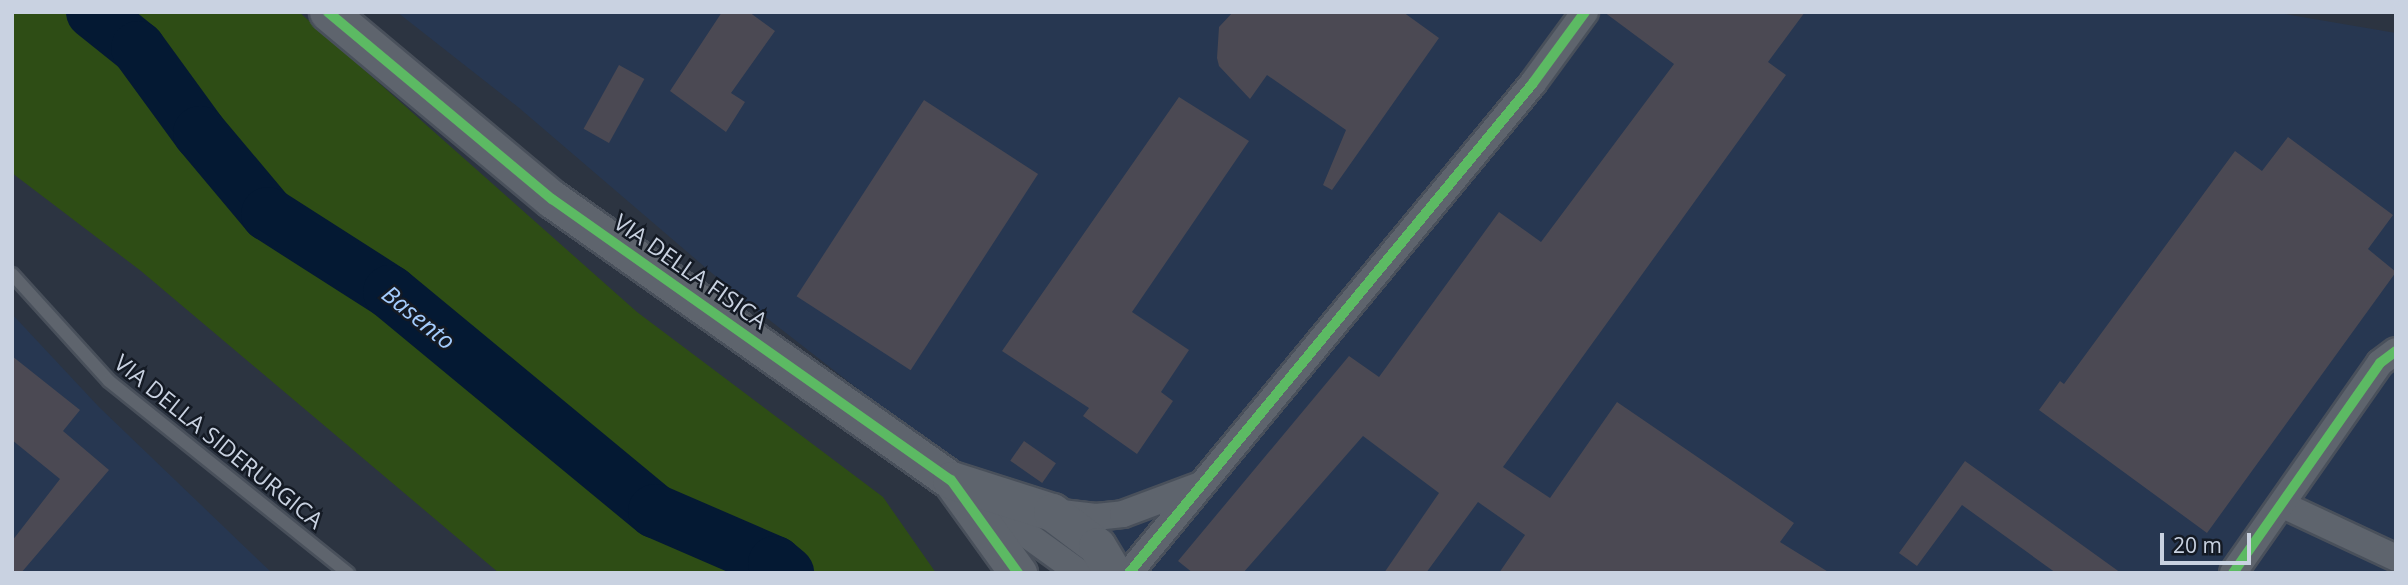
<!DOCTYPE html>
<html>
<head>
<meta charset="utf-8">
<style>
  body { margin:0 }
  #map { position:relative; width:2408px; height:585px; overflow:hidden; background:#2c3441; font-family:"Open Sans",sans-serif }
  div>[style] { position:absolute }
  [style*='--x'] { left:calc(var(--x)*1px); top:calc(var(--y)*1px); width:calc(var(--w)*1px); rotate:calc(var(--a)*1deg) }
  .built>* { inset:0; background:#273751 }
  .green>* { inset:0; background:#2e4d15 }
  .river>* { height:54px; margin:-27px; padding:0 27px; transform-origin:27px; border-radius:27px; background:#041933 }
  .building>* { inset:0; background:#4b4953; transform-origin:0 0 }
  .roads { filter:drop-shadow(2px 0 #49505b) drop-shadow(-2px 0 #49505b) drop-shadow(0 2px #49505b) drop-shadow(0 -2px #49505b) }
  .lane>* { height:12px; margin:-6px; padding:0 6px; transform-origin:6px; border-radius:6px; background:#5e646d }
  .street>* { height:26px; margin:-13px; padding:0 13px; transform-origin:13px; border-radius:13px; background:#5e646d }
  .secondary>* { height:37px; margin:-18.5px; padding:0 18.5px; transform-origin:18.5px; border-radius:18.5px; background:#5e646d }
  .cycleway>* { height:10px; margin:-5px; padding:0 5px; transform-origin:5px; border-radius:5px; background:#5cba63 }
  span { translate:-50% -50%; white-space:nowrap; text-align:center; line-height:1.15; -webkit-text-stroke:5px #141a24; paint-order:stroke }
  .street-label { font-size:23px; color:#c9d2e1 }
  .water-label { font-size:24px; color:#a4ccfd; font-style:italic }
  .frame { position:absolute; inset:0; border:14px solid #c9d2e1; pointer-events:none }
  .scale { position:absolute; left:2160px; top:533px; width:91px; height:32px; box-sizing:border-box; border:4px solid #c9d2e1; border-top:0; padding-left:9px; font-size:21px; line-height:24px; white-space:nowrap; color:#c9d2e1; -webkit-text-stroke:5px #141a24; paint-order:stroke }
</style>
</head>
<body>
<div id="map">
  <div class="built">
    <i style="clip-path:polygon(397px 12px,2273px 12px,2396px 33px,2396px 573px,1094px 573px,741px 298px,518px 107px)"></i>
    <i style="clip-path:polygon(12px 314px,99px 407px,272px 573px,12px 573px)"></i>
  </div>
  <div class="green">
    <i style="clip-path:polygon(12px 12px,299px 12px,637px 312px,883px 497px,936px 573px,499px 573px,141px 271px,12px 173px)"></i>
  </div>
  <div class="river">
    <i style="--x:93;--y:12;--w:58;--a:38.7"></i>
    <i style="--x:138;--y:48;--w:105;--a:53.9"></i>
    <i style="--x:200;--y:133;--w:106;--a:50"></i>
    <i style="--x:268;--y:214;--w:145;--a:32.6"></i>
    <i style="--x:390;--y:292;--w:344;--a:39.6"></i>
    <i style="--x:655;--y:511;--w:131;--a:23.4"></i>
    <i style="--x:775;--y:563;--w:16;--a:40"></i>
  </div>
  <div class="building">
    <i style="clip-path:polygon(722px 12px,749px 12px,775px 31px,731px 93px,745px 102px,726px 132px,670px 91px)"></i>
    <i style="clip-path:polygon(1233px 12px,1403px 12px,1439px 38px,1332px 190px,1323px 185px,1346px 130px,1267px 75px,1250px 99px,1219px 66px,1217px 58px,1219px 27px)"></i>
    <i style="clip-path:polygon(1604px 12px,1805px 12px,1768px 62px,1786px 75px,1503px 467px,1550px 498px,1617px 402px,1794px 523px,1780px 542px,1830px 573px,1499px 573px,1525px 535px,1478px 502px,1426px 573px,1384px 573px,1439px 493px,1363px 436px,1243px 573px,1193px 573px,1178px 561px,1349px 356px,1379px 377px,1499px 212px,1541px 242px,1674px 64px)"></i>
    <i style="left:619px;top:65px;width:29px;height:73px;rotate:29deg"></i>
    <i style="clip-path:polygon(1179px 97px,1249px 141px,1132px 312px,1189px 350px,1161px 392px,1173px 401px,1137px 454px,1083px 416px,1089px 408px,1002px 351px)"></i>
    <i style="left:924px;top:100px;width:136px;height:234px;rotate:33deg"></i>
    <i style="clip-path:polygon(2288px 137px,2393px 215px,2368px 249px,2396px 272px,2207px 533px,2039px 410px,2060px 381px,2064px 384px,2235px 151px,2262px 171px)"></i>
    <i style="clip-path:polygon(12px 356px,80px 410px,63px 431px,109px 470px,21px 573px,12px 573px,12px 541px,60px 479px,12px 440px)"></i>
    <i style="left:1024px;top:441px;width:39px;height:24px;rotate:35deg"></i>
    <i style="clip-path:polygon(1965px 461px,2121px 573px,2056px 573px,1962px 505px,1917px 566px,1899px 553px)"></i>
  </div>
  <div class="roads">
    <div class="lane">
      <i style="--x:12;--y:274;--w:144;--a:47.8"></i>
      <i style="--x:109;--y:381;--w:307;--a:38.8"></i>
    </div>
    <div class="street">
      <i style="--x:969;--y:493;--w:137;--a:35.8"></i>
      <i style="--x:2283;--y:505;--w:125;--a:25.1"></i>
      <i style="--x:1053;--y:512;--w:43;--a:6.6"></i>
      <i style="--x:1096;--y:517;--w:27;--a:-6"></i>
      <i style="--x:1123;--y:514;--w:80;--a:-20.5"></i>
      <i style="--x:1129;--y:573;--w:635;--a:-50.49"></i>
      <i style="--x:1533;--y:83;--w:88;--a:-53.8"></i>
      <i style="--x:2233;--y:573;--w:256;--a:-55"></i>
      <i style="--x:2380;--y:363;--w:20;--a:-37"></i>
    </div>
    <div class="secondary">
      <i style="--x:328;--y:12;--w:292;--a:39.9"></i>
      <i style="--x:552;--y:199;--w:488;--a:35.2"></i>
      <i style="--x:951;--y:480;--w:115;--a:54.2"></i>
      <i style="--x:951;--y:480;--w:106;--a:17.6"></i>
      <i style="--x:1052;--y:512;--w:56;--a:37.1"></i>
      <i style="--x:1097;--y:546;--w:31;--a:59"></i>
    </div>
  </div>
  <div class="cycleway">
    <i style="--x:328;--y:12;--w:292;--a:39.9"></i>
    <i style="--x:552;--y:199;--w:488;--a:35.2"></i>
    <i style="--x:951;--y:480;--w:115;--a:54.2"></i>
    <i style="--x:1129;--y:573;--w:635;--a:-50.49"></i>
    <i style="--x:1533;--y:83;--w:88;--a:-53.8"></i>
    <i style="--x:2233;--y:573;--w:256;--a:-55"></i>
    <i style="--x:2380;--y:363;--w:20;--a:-37"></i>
  </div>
  <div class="street-label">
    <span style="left:691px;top:271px;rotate:35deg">VIA DELLA FISICA</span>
    <span style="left:219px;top:441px;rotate:39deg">VIA DELLA SIDERURGICA</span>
  </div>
  <div class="water-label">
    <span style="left:419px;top:317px;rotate:39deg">Basento</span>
  </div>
  <div class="frame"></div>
  <div class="scale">20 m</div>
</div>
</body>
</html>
